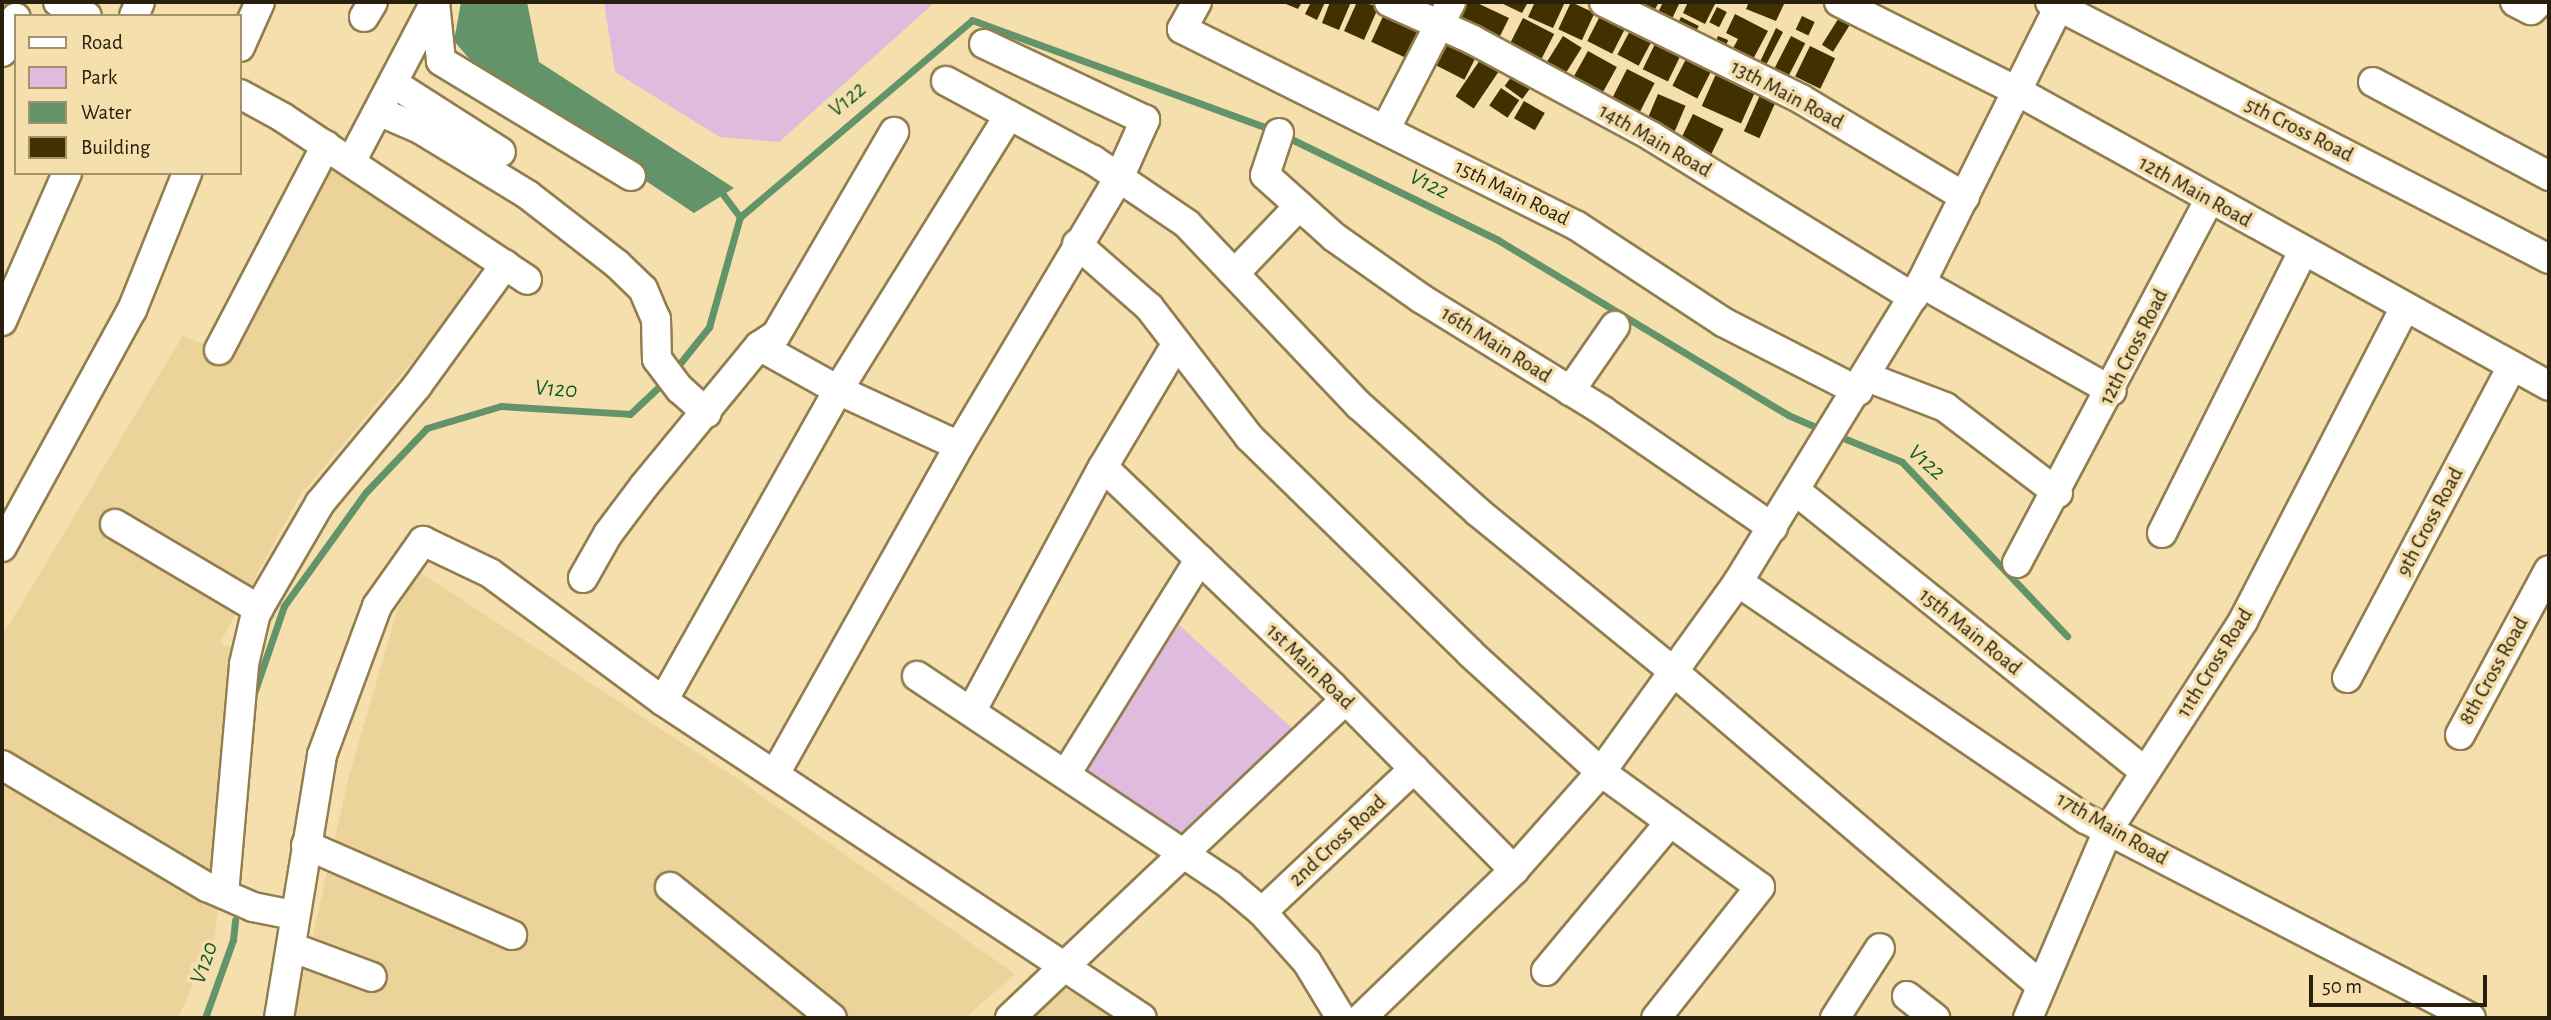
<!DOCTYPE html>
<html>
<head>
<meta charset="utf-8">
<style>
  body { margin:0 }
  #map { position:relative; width:2551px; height:1020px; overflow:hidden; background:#f4dfad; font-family:"Alegreya Sans",sans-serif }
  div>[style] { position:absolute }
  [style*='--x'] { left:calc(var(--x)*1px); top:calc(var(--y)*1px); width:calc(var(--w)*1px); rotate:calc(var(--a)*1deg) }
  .built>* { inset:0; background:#ecd39a }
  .green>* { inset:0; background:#dfbbdd }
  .water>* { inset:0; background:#639369 }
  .stream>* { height:7px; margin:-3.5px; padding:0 3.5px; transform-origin:3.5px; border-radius:3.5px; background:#639369 }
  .building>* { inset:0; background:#413000; transform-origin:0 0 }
  .roads { filter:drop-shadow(2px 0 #917d4e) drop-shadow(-2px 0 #917d4e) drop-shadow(0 2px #917d4e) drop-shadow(0 -2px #917d4e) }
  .minor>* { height:28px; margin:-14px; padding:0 14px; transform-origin:14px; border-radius:14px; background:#fff }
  span { translate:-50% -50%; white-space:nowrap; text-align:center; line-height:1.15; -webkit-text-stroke:7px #f4dfad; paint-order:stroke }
  .street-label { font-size:21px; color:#28200d }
  .water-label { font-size:23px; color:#0f5a23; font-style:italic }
  .frame { position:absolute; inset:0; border:4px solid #28200d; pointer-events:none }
  .legend { position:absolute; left:14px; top:14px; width:228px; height:161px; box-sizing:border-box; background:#f4dfad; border:2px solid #a2936d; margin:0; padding:9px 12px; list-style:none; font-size:21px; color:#28200d }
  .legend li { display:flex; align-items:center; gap:14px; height:35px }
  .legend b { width:35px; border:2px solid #a2936d }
  .scale { position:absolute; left:2309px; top:975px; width:178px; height:32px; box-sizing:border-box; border:4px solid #28200d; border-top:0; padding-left:9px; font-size:21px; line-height:24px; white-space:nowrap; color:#28200d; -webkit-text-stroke:5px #f4dfad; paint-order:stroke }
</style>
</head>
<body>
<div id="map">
  <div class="built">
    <i style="clip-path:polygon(326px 158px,483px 261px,444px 324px,300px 495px,220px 643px,245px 653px,215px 936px,178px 1018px,2px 1018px,2px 636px,183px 336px,219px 350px)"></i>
    <i style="clip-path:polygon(418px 571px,736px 778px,1015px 974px,965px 1018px,294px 1018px,348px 780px,397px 611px)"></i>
    <i style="clip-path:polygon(1065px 989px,1117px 1018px,1032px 1018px)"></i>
  </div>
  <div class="green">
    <i style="clip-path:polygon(604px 2px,935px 2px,779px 142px,720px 137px,615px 72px)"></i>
    <i style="clip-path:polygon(1179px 625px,1294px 730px,1180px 834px,1085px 769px)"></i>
  </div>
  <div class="water">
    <i style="clip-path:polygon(461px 2px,527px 2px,539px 62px,734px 188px,694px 213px,479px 70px,454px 41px)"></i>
  </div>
  <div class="stream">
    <i style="--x:1283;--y:135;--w:239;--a:26"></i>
    <i style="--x:1498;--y:240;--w:339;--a:31.1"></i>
    <i style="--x:1788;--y:415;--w:40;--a:23.4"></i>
    <i style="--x:740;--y:217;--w:304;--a:-40.3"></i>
    <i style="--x:972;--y:20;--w:320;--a:20.1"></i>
    <i style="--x:673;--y:372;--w:58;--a:-51.3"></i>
    <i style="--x:709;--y:327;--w:114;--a:-74.3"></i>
    <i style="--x:740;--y:217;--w:36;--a:-127"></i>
    <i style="--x:1836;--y:435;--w:71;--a:22.2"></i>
    <i style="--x:1902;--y:462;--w:240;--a:46.5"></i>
    <i style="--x:254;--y:693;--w:92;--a:-71"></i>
    <i style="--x:284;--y:606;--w:140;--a:-54.3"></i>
    <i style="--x:366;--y:492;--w:88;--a:-46.4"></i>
    <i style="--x:427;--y:428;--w:77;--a:-16.6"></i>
    <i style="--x:501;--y:406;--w:129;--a:3.5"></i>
    <i style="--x:630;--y:414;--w:48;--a:-43.3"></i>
    <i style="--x:205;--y:1018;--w:83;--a:-70.3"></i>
    <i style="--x:233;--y:940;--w:20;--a:-84"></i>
  </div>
  <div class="building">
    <i style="clip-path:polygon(1281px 2px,1302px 2px,1298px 9px)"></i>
    <i style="clip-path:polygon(1311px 2px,1325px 2px,1317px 20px,1305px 14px)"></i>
    <i style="clip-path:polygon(1330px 2px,1351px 2px,1339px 30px,1322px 23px)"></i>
    <i style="clip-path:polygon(1357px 2px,1379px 6px,1364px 40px,1344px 31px)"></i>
    <i style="clip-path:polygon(1459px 2px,1475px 2px,1509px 18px,1497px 42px,1450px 20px)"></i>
    <i style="clip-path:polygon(1499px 2px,1528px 2px,1522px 13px)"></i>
    <i style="clip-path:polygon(1535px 2px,1565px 2px,1553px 28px,1528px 17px)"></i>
    <i style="left:1571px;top:2px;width:26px;height:30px;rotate:25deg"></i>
    <i style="clip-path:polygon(1635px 2px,1659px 2px,1654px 11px)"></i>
    <i style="clip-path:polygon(1663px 2px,1680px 2px,1671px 21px,1657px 15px)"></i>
    <i style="clip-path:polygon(1688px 2px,1716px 2px,1705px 24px,1683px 13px)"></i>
    <i style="clip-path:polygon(1749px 2px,1785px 2px,1776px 21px,1746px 9px)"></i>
    <i style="left:1717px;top:7px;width:11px;height:17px;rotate:27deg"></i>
    <i style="left:1386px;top:10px;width:44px;height:35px;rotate:25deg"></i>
    <i style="clip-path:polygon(1735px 14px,1768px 31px,1751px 63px,1731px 52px,1738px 39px,1726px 33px)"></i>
    <i style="left:1600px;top:16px;width:28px;height:28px;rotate:27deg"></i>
    <i style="left:1802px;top:16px;width:14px;height:15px;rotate:25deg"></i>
    <i style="left:1840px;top:16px;width:13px;height:34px;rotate:32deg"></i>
    <i style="left:1681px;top:17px;width:20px;height:11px;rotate:27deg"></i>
    <i style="left:1523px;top:18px;width:35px;height:34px;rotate:27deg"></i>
    <i style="clip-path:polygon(1776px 28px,1783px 32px,1764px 69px,1758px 66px)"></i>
    <i style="left:1631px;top:29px;width:24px;height:29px;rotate:28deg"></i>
    <i style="left:1445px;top:34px;width:38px;height:32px;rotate:27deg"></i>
    <i style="left:1563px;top:36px;width:22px;height:32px;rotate:32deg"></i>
    <i style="left:1718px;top:36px;width:11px;height:12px;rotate:22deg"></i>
    <i style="left:1791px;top:36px;width:16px;height:41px;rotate:27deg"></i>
    <i style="left:1655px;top:44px;width:28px;height:28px;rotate:26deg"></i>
    <i style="left:1810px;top:46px;width:28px;height:34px;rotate:26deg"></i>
    <i style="left:1588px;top:51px;width:33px;height:35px;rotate:29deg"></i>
    <i style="left:1484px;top:54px;width:22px;height:51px;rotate:34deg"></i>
    <i style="left:1686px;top:59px;width:28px;height:30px;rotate:27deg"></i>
    <i style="left:1627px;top:69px;width:31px;height:40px;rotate:27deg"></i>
    <i style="left:1514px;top:73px;width:22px;height:16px;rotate:36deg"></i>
    <i style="left:1716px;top:74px;width:43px;height:35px;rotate:24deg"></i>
    <i style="left:1501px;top:88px;width:22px;height:21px;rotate:34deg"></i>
    <i style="left:1761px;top:93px;width:17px;height:42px;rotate:24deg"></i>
    <i style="left:1658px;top:94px;width:30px;height:33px;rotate:23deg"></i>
    <i style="left:1524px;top:101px;width:24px;height:20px;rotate:30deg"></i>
    <i style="left:1693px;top:114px;width:34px;height:28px;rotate:26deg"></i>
  </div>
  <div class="roads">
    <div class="minor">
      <i style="--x:58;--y:2;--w:32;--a:26"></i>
      <i style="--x:435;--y:2;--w:59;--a:84.2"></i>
      <i style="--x:441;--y:61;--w:222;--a:31.2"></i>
      <i style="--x:1197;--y:2;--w:31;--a:119"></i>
      <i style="--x:1182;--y:29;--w:441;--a:26.5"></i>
      <i style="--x:1577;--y:226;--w:175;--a:33.3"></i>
      <i style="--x:1723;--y:322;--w:152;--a:27.1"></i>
      <i style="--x:1389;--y:2;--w:92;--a:24.3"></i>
      <i style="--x:1473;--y:40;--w:202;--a:28.3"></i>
      <i style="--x:1651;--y:136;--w:308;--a:31.6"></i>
      <i style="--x:1604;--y:2;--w:220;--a:26.2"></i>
      <i style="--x:1801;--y:99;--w:191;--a:30.9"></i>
      <i style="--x:1839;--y:2;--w:199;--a:26.6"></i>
      <i style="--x:2017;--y:91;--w:608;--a:29.01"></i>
      <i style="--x:2050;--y:2;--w:561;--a:27.25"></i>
      <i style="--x:2515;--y:2;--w:18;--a:27"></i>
      <i style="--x:2531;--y:10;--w:12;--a:-42"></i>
      <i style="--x:134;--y:16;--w:15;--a:-67"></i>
      <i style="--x:364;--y:17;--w:17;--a:-59"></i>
      <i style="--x:240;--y:47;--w:49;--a:-66"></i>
      <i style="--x:2;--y:52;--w:37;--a:-68"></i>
      <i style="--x:946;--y:81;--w:167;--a:28.3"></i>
      <i style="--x:1093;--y:160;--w:114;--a:34.2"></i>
      <i style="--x:1187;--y:224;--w:251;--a:46.5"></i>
      <i style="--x:1360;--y:406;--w:159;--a:41.9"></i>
      <i style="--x:1478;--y:512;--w:253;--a:39.2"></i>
      <i style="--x:1674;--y:672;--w:482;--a:40.5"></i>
      <i style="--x:2373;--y:82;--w:200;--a:28.1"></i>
      <i style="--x:393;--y:83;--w:128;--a:32.6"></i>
      <i style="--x:240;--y:94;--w:48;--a:28.7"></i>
      <i style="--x:282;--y:117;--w:294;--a:33.6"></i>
      <i style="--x:378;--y:111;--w:46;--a:23.2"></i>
      <i style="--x:420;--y:129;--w:127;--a:31.4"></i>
      <i style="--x:528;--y:195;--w:113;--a:37.8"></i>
      <i style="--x:617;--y:264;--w:36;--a:44"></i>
      <i style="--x:643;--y:289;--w:33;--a:67"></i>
      <i style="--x:656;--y:319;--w:40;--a:88.6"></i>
      <i style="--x:657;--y:359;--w:38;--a:53"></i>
      <i style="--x:680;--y:389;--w:36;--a:42"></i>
      <i style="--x:1385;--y:130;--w:144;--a:-62.7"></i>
      <i style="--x:1279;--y:133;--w:44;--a:108.4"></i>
      <i style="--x:1265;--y:175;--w:93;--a:41.9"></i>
      <i style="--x:1334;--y:237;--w:108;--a:35.2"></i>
      <i style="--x:1422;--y:299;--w:213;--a:31.7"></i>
      <i style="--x:1603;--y:411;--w:206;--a:34.5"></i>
      <i style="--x:351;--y:162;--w:181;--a:-62.3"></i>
      <i style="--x:1077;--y:244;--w:96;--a:41.2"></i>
      <i style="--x:1149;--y:307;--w:164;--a:52.4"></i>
      <i style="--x:1249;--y:437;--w:309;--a:44.3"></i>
      <i style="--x:1470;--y:653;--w:177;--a:42.3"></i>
      <i style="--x:1601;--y:772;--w:196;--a:35.9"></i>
      <i style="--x:1760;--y:887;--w:167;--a:128.4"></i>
      <i style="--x:1235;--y:273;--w:93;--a:-46.3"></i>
      <i style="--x:1921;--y:283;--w:219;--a:29.5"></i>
      <i style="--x:2;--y:321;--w:162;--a:-66.3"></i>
      <i style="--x:759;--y:346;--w:90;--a:29.1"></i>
      <i style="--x:838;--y:390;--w:133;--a:24.8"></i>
      <i style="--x:219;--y:350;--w:231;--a:-62.4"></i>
      <i style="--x:1867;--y:377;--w:84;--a:21"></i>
      <i style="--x:1945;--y:407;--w:142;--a:37.3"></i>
      <i style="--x:1570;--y:391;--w:79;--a:-55.3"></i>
      <i style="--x:1103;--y:467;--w:317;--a:43.7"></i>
      <i style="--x:1332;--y:686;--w:259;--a:45.3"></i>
      <i style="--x:1796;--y:491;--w:448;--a:38.8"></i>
      <i style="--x:115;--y:524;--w:167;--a:30.6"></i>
      <i style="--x:2162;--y:533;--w:314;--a:-63.4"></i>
      <i style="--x:2;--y:547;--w:270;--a:-61.3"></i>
      <i style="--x:132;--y:310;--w:148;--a:-68.1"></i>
      <i style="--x:2017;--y:563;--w:411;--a:-62.1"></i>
      <i style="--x:583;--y:578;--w:51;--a:-60.4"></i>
      <i style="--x:608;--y:534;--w:60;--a:-53.1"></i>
      <i style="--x:644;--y:486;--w:181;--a:-50.6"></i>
      <i style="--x:759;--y:346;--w:20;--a:-33"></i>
      <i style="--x:776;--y:335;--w:235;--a:-59.8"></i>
      <i style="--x:1738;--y:582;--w:421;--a:34.3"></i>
      <i style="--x:2086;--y:819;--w:433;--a:27.3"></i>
      <i style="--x:917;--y:676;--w:376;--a:33.7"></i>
      <i style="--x:1230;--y:885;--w:42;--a:40.2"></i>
      <i style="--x:1262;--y:912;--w:67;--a:48"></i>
      <i style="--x:1307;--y:962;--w:66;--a:58.7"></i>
      <i style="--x:2347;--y:678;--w:353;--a:-62.1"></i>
      <i style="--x:663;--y:701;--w:357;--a:-60.6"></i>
      <i style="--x:838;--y:390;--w:324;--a:-58.1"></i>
      <i style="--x:972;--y:710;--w:276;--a:-61.7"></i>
      <i style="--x:1103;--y:467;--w:144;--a:-59.2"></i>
      <i style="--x:2460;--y:735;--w:187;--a:-61.7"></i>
      <i style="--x:2;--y:765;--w:239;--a:30.8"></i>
      <i style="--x:207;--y:887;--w:50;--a:23.5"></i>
      <i style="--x:253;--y:907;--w:41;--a:11.3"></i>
      <i style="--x:775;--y:774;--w:376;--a:-60.7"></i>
      <i style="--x:959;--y:446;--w:312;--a:-59.2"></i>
      <i style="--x:1119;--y:178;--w:64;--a:-65.9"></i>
      <i style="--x:1145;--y:120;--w:178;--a:-154.7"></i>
      <i style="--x:1066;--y:774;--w:253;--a:-58.1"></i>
      <i style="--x:306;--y:845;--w:225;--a:23.6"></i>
      <i style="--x:670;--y:887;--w:208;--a:39"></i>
      <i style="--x:224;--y:894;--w:231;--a:-85"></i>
      <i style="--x:244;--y:664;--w:52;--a:-76.8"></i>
      <i style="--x:256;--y:613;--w:127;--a:-59.8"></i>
      <i style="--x:320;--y:503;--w:152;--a:-50.3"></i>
      <i style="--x:417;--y:386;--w:150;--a:-54"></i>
      <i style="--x:1262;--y:912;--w:209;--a:-43.3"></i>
      <i style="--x:291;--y:947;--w:86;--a:20.3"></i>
      <i style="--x:1546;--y:971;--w:194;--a:-50.2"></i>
      <i style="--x:1907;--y:996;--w:36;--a:38"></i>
      <i style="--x:279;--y:1018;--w:266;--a:-80.7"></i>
      <i style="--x:322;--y:755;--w:159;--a:-69.7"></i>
      <i style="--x:377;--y:606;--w:80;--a:-54.7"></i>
      <i style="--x:423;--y:541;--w:74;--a:25.5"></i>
      <i style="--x:490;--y:573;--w:215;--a:36.5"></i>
      <i style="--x:663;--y:701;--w:574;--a:33.5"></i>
      <i style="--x:1010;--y:1018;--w:462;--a:-43.5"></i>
      <i style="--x:1361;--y:1018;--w:213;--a:-44"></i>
      <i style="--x:1514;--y:870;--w:131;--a:-48.4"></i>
      <i style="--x:1601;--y:772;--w:234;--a:-54.2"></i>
      <i style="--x:1738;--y:582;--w:351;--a:-58.5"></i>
      <i style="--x:1921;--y:283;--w:314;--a:-63.5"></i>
      <i style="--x:1835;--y:1018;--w:83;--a:-57.3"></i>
      <i style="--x:2028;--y:1018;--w:204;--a:-66.9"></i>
      <i style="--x:2108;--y:830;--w:249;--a:-57.1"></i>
      <i style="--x:2243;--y:621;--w:353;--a:-62.7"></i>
    </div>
  </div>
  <div class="street-label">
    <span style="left:1787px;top:95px;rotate:28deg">13th Main Road</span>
    <span style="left:2299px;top:130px;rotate:27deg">5th Cross Road</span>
    <span style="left:1655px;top:141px;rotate:30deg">14th Main Road</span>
    <span style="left:2195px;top:192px;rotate:29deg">12th Main Road</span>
    <span style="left:1512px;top:193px;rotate:26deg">15th Main Road</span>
    <span style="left:1496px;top:345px;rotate:32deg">16th Main Road</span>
    <span style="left:2134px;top:347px;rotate:-63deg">12th Cross Road</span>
    <span style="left:2430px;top:522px;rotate:-62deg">9th Cross Road</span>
    <span style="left:1970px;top:632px;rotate:39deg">15th Main Road</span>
    <span style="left:2215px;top:663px;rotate:-58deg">11th Cross Road</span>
    <span style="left:1310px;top:667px;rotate:44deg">1st Main Road</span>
    <span style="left:2494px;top:671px;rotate:-61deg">8th Cross Road</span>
    <span style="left:2112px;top:829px;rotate:30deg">17th Main Road</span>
    <span style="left:1338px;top:841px;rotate:-43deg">2nd Cross Road</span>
  </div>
  <div class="water-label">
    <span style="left:848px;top:100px;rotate:-40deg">V122</span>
    <span style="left:1429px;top:185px;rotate:26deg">V122</span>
    <span style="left:556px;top:390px;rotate:4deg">V120</span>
    <span style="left:1926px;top:463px;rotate:41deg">V122</span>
    <span style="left:205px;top:963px;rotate:-71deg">V120</span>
  </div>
  <div class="frame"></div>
  <ul class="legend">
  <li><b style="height:9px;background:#fff"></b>Road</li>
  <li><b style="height:19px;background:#dfbbdd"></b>Park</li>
  <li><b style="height:19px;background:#639369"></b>Water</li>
  <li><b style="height:19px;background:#413000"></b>Building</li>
  </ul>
  <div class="scale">50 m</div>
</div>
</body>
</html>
